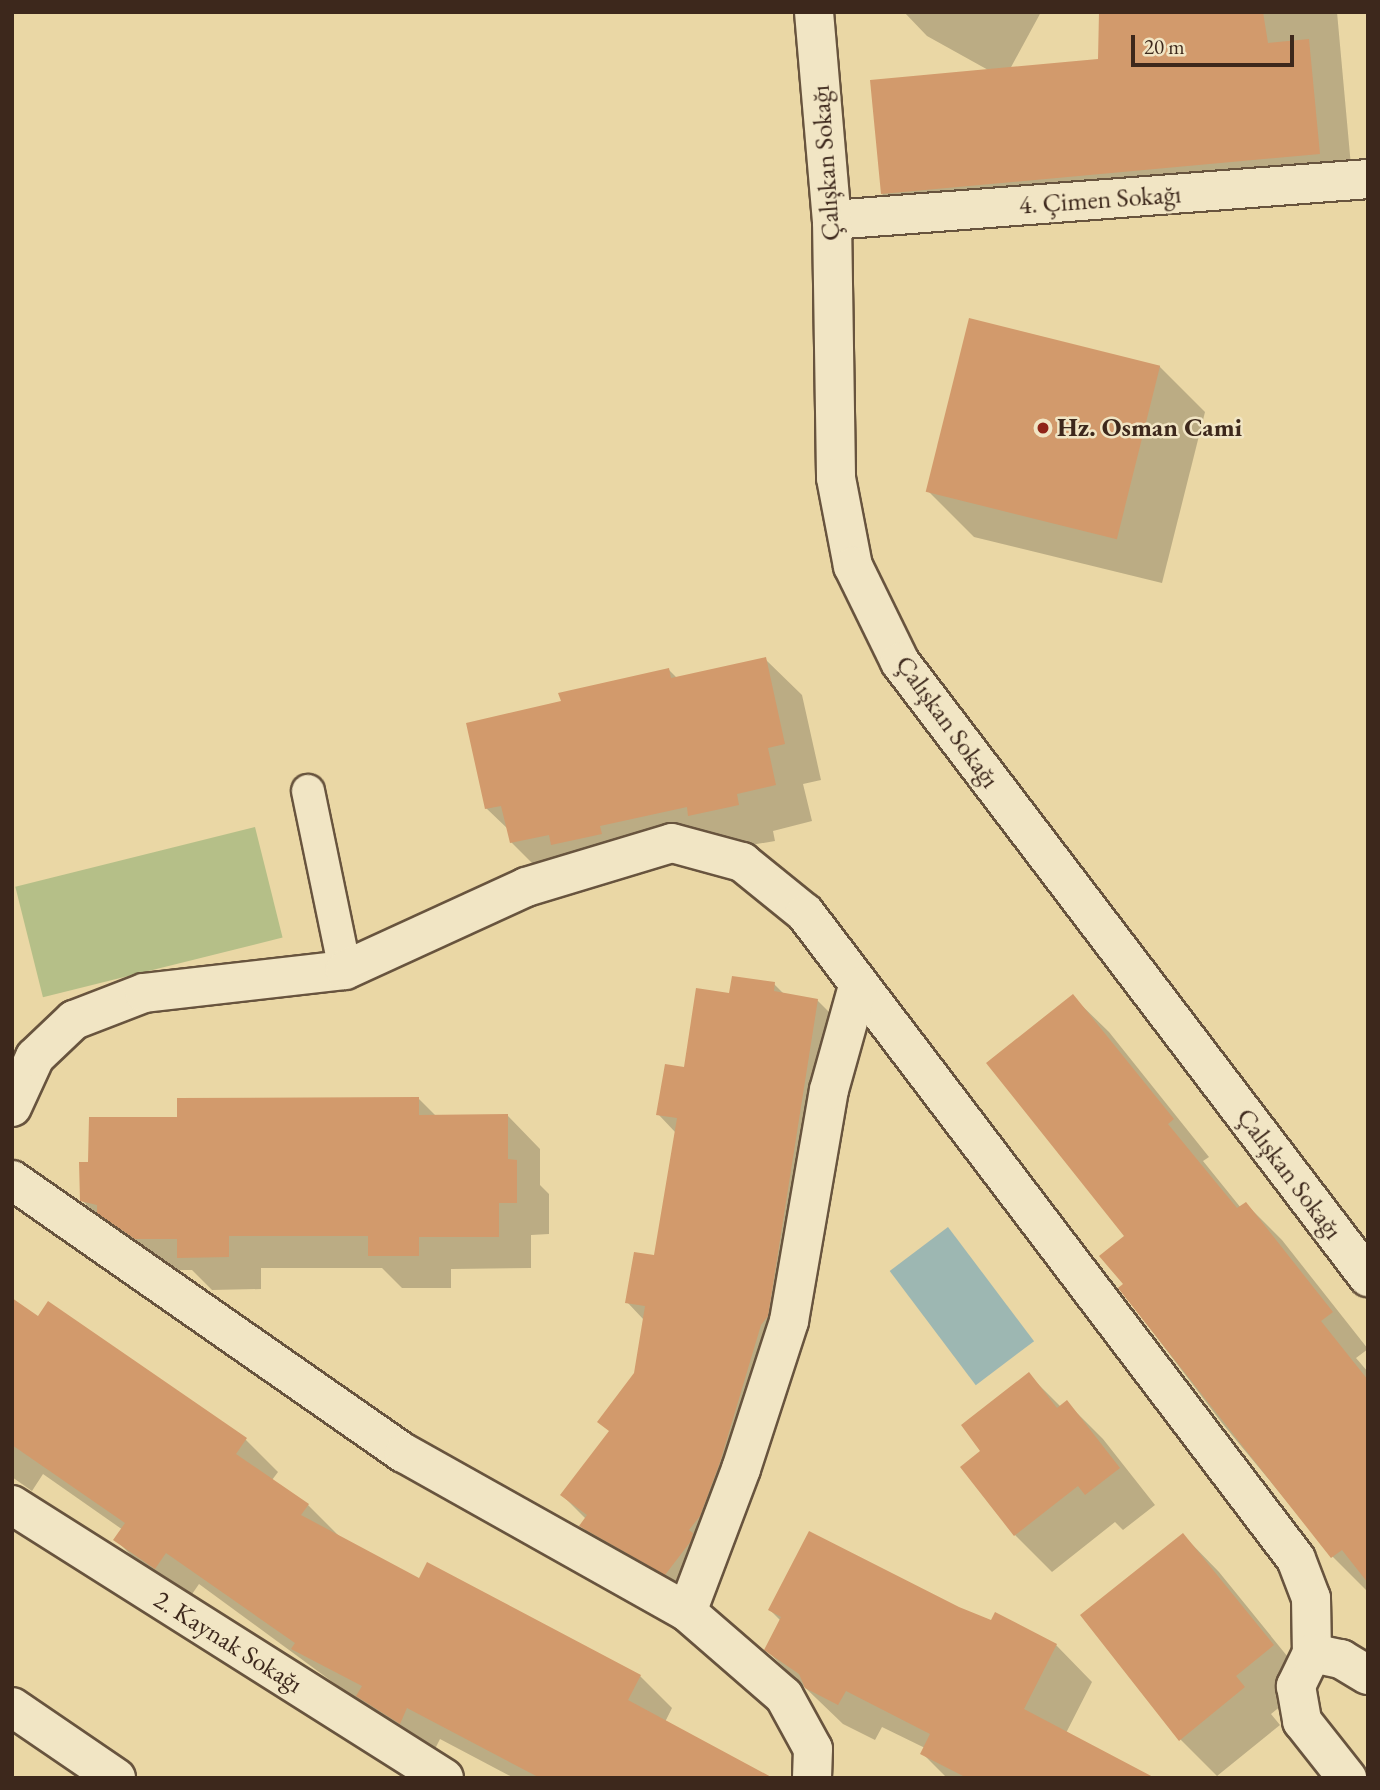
<!DOCTYPE html>
<html>
<head>
<meta charset="utf-8">
<style>
  body { margin:0 }
  #map { position:relative; width:1380px; height:1790px; overflow:hidden; background:#ead7a5; font-family:"EB Garamond",serif }
  div>[style] { position:absolute }
  [style*='--x'] { left:calc(var(--x)*1px); top:calc(var(--y)*1px); width:calc(var(--w)*1px); rotate:calc(var(--a)*1deg) }
  .green>* { inset:0; background:#b5bf88; transform-origin:0 0 }
  .water>* { inset:0; background:#9db7b2; transform-origin:0 0 }
  .shadow>* { inset:0; background:#0003 }
  .building>* { inset:0; background:#d29a6c; transform-origin:0 0 }
  .roads { filter:drop-shadow(2px 0 #68543e) drop-shadow(-2px 0 #68543e) drop-shadow(0 2px #68543e) drop-shadow(0 -2px #68543e) }
  .lane>* { height:32px; margin:-16px; padding:0 16px; transform-origin:16px; border-radius:16px; background:#f1e5c4 }
  .street>* { height:38px; margin:-19px; padding:0 19px; transform-origin:19px; border-radius:19px; background:#f1e5c4 }
  .secondary>* { height:38px; margin:-19px; padding:0 19px; transform-origin:19px; border-radius:19px; background:#f1e5c4 }
  .dots>* { width:19px; height:19px; translate:-50% -50%; box-sizing:border-box; border:4px solid #f1e5c4; border-radius:50% }
  span { translate:-50% -50%; white-space:nowrap; text-align:center; line-height:1.15; -webkit-text-stroke:5px #f1e5c4; paint-order:stroke }
  .street-label { font-size:26px; color:#3d281c }
  .poi-label { font-size:26px; color:#3d281c; font-weight:700 }
  .left { translate:0 -50%; text-align:left }
  .frame { position:absolute; inset:0; border:14px solid #3d281c; pointer-events:none }
  .scale { position:absolute; left:1131px; top:35px; width:163px; height:32px; box-sizing:border-box; border:4px solid #3d281c; border-top:0; padding-left:9px; font-size:21px; line-height:24px; white-space:nowrap; color:#3d281c; -webkit-text-stroke:5px #f1e5c4; paint-order:stroke }
</style>
</head>
<body>
<div id="map">
  <div class="green">
    <i style="left:255px;top:827px;width:114px;height:247px;rotate:76deg"></i>
  </div>
  <div class="water">
    <i style="left:948px;top:1227px;width:143px;height:73px;rotate:53deg"></i>
  </div>
  <div class="shadow">
    <i style="clip-path:polygon(904px 12px,1041px 12px,1010px 69px,1100px 61px,1101px 12px,1337px 12px,1353px 188px,916px 227px,882px 194px,990px 71px,927px 36px)"></i>
    <i style="clip-path:polygon(1159px 366px,1205px 412px,1162px 583px,974px 537px,928px 491px)"></i>
    <i style="clip-path:polygon(765px 659px,802px 695px,821px 780px,803px 784px,812px 821px,773px 831px,775px 841px,548px 879px,511px 842px,509px 830px,486px 808px,563px 703px,669px 670px,677px 678px)"></i>
    <i style="clip-path:polygon(774px 984px,785px 995px,817px 1000px,848px 1031px,697px 1604px,612px 1557px,581px 1526px,586px 1519px,562px 1495px,610px 1432px,636px 1374px,644px 1320px,627px 1302px,656px 1257px,676px 1133px,658px 1114px,731px 995px)"></i>
    <i style="clip-path:polygon(1072px 996px,1109px 1032px,1209px 1157px,1203px 1161px,1241px 1208px,1246px 1204px,1282px 1240px,1368px 1349px,1356px 1358px,1368px 1372px,1368px 1592px,1333px 1557px,1222px 1423px,1120px 1289px,1125px 1285px,1126px 1236px)"></i>
    <i style="clip-path:polygon(418px 1098px,436px 1116px,508px 1116px,540px 1149px,540px 1185px,549px 1194px,549px 1234px,531px 1235px,531px 1268px,451px 1269px,451px 1288px,402px 1288px,382px 1268px,261px 1268px,261px 1289px,212px 1290px,192px 1270px,169px 1270px,114px 1233px,82px 1200px,90px 1164px,179px 1119px)"></i>
    <i style="clip-path:polygon(12px 1300px,38px 1318px,49px 1303px,246px 1440px,278px 1472px,272px 1480px,308px 1505px,340px 1537px,419px 1580px,640px 1676px,672px 1708px,665px 1722px,770px 1778px,514px 1778px,440px 1739px,432px 1755px,199px 1584px,188px 1600px,148px 1572px,116px 1540px,123px 1530px,43px 1474px,32px 1491px,12px 1477px)"></i>
    <i style="clip-path:polygon(1029px 1375px,1061px 1407px,1067px 1403px,1103px 1439px,1155px 1505px,1123px 1530px,1115px 1522px,1052px 1572px,1015px 1535px,962px 1467px,982px 1451px)"></i>
    <i style="clip-path:polygon(1183px 1535px,1219px 1572px,1309px 1683px,1271px 1714px,1280px 1725px,1217px 1776px,1180px 1739px)"></i>
    <i style="clip-path:polygon(958px 1608px,1056px 1645px,1092px 1682px,1066px 1733px,1149px 1778px,947px 1778px,922px 1753px,925px 1748px,882px 1727px,875px 1740px,843px 1724px,766px 1650px,781px 1621px,770px 1610px)"></i>
  </div>
  <div class="building">
    <i style="clip-path:polygon(1099px 12px,1263px 12px,1268px 43px,1309px 39px,1320px 154px,881px 194px,870px 80px,1098px 59px)"></i>
    <i style="left:969px;top:318px;width:197px;height:179px;rotate:14deg"></i>
    <i style="clip-path:polygon(766px 657px,785px 744px,768px 748px,776px 785px,737px 794px,739px 805px,688px 816px,687px 807px,600px 826px,602px 834px,551px 845px,549px 835px,510px 843px,501px 806px,485px 809px,466px 723px,561px 701px,558px 693px,669px 668px,671px 678px)"></i>
    <i style="clip-path:polygon(732px 976px,775px 982px,774px 991px,818px 999px,768px 1316px,761px 1325px,720px 1462px,700px 1516px,689px 1530px,693px 1533px,691px 1541px,665px 1575px,579px 1526px,587px 1515px,560px 1495px,609px 1431px,597px 1422px,634px 1373px,645px 1306px,625px 1303px,634px 1252px,654px 1255px,677px 1118px,656px 1115px,665px 1064px,684px 1067px,696px 988px,729px 993px)"></i>
    <i style="clip-path:polygon(1073px 994px,1174px 1119px,1168px 1124px,1237px 1208px,1246px 1202px,1333px 1312px,1321px 1321px,1368px 1380px,1368px 1583px,1342px 1550px,1331px 1558px,1118px 1288px,1123px 1284px,1099px 1256px,1124px 1236px,986px 1063px)"></i>
    <i style="clip-path:polygon(419px 1097px,419px 1115px,508px 1114px,508px 1159px,517px 1160px,517px 1203px,499px 1203px,499px 1237px,419px 1237px,419px 1256px,368px 1256px,368px 1236px,229px 1236px,229px 1257px,177px 1258px,177px 1239px,135px 1239px,97px 1213px,97px 1205px,80px 1201px,79px 1162px,88px 1162px,89px 1117px,177px 1117px,177px 1098px)"></i>
    <i style="clip-path:polygon(12px 1298px,38px 1316px,48px 1301px,247px 1438px,236px 1454px,309px 1504px,301px 1515px,419px 1578px,427px 1562px,641px 1675px,628px 1700px,773px 1778px,540px 1778px,407px 1708px,400px 1724px,356px 1696px,362px 1686px,291px 1649px,295px 1643px,166px 1553px,155px 1569px,113px 1540px,125px 1523px,12px 1445px)"></i>
    <i style="clip-path:polygon(1029px 1372px,1057px 1408px,1067px 1400px,1120px 1468px,1085px 1495px,1078px 1486px,1014px 1536px,960px 1467px,980px 1451px,961px 1425px)"></i>
    <i style="clip-path:polygon(809px 1531px,959px 1607px,991px 1620px,995px 1612px,1057px 1644px,1024px 1709px,1155px 1778px,967px 1778px,920px 1754px,930px 1734px,846px 1691px,838px 1705px,805px 1688px,799px 1674px,764px 1650px,781px 1617px,768px 1610px)"></i>
    <i style="clip-path:polygon(1183px 1533px,1274px 1645px,1236px 1676px,1245px 1687px,1179px 1741px,1080px 1615px)"></i>
  </div>
  <div class="roads">
    <div class="lane">
      <i style="--x:308;--y:791;--w:183;--a:78.3"></i>
    </div>
    <div class="street">
      <i style="--x:832;--y:220;--w:538;--a:-4.37"></i>
      <i style="--x:12;--y:1107;--w:55;--a:-65.3"></i>
      <i style="--x:35;--y:1057;--w:54;--a:-43.5"></i>
      <i style="--x:74;--y:1020;--w:75;--a:-21.1"></i>
      <i style="--x:144;--y:993;--w:202;--a:-6.5"></i>
      <i style="--x:345;--y:970;--w:199;--a:-24.6"></i>
      <i style="--x:526;--y:887;--w:152;--a:-16.8"></i>
      <i style="--x:672;--y:843;--w:73;--a:15.2"></i>
      <i style="--x:742;--y:862;--w:81;--a:39"></i>
      <i style="--x:805;--y:913;--w:811;--a:52.76"></i>
      <i style="--x:1296;--y:1559;--w:42;--a:69"></i>
      <i style="--x:1311;--y:1598;--w:55;--a:89"></i>
      <i style="--x:1312;--y:1653;--w:37;--a:116"></i>
      <i style="--x:1296;--y:1686;--w:36;--a:80"></i>
      <i style="--x:1302;--y:1721;--w:73;--a:51.7"></i>
      <i style="--x:12;--y:1180;--w:478;--a:34.9"></i>
      <i style="--x:404;--y:1453;--w:325;--a:29.3"></i>
      <i style="--x:687;--y:1612;--w:128;--a:40.9"></i>
      <i style="--x:784;--y:1696;--w:60;--a:61.3"></i>
      <i style="--x:813;--y:1749;--w:29;--a:92"></i>
      <i style="--x:12;--y:1505;--w:511;--a:32.29"></i>
      <i style="--x:687;--y:1612;--w:153;--a:-69.3"></i>
      <i style="--x:741;--y:1469;--w:156;--a:-72"></i>
      <i style="--x:789;--y:1321;--w:234;--a:-80.2"></i>
      <i style="--x:829;--y:1090;--w:108;--a:-74.4"></i>
      <i style="--x:1312;--y:1653;--w:30;--a:12"></i>
      <i style="--x:1341;--y:1659;--w:31;--a:31"></i>
      <i style="--x:12;--y:1707;--w:126;--a:34.3"></i>
    </div>
    <div class="secondary">
      <i style="--x:814;--y:12;--w:209;--a:85.1"></i>
      <i style="--x:832;--y:220;--w:258;--a:89.1"></i>
      <i style="--x:836;--y:478;--w:90;--a:79.1"></i>
      <i style="--x:853;--y:566;--w:107;--a:63.9"></i>
      <i style="--x:900;--y:662;--w:773;--a:52.73"></i>
    </div>
  </div>
  <div class="dots">
    <i style="left:1043px;top:428px;background:#8f2418"></i>
  </div>
  <div class="street-label">
    <span style="left:826px;top:163px;rotate:-94deg">Çalışkan Sokağı</span>
    <span style="left:1100px;top:200px;rotate:-4deg">4. Çimen Sokağı</span>
    <span style="left:947px;top:722px;rotate:54deg">Çalışkan Sokağı</span>
    <span style="left:1289px;top:1174px;rotate:53deg">Çalışkan Sokağı</span>
    <span style="left:228px;top:1642px;rotate:32deg">2. Kaynak Sokağı</span>
  </div>
  <div class="poi-label">
    <span class="left" style="left:1057px;top:428px">Hz. Osman Cami</span>
  </div>
  <div class="frame"></div>
  <div class="scale">20 m</div>
</div>
</body>
</html>
